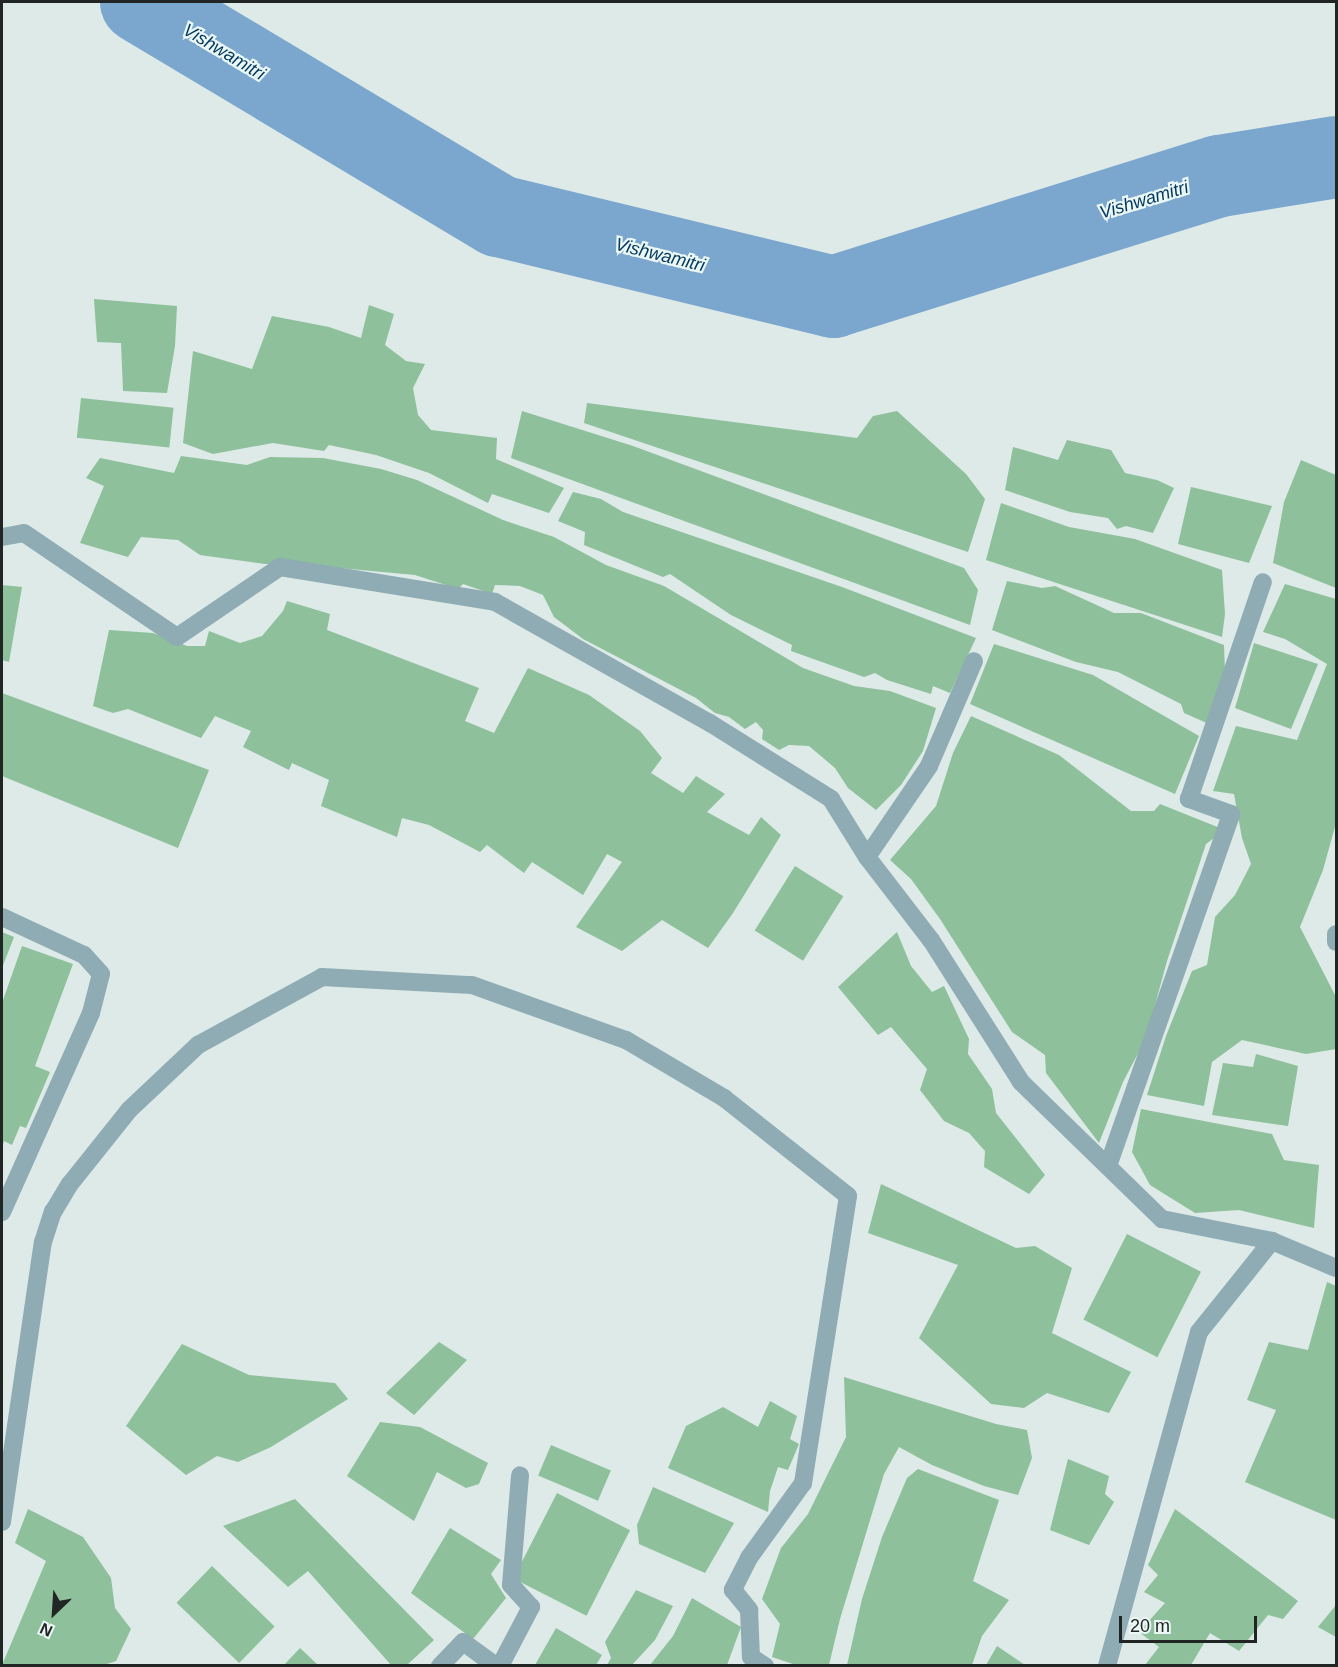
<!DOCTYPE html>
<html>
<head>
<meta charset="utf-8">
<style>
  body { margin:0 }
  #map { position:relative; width:1338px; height:1667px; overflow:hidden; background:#ddeae7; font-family:Arial,sans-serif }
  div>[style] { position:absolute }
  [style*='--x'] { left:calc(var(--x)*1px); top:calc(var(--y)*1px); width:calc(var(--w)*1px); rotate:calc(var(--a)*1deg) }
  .river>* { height:82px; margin:-41px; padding:0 41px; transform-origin:41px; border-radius:41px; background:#7ba6ce }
  .building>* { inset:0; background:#8dc09b; transform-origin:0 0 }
  .street>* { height:18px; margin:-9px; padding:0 9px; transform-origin:9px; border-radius:9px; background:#8facb4 }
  span { translate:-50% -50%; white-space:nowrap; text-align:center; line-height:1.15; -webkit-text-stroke:4.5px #eaf7f5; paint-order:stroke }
  .water-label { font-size:18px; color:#03375d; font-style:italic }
  .frame { position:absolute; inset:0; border:3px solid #212625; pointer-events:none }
  .north { position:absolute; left:24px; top:1583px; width:60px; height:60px; -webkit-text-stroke:4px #eaf7f5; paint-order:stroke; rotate:205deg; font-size:16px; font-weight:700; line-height:24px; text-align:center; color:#212625 }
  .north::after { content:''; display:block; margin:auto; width:21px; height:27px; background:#212625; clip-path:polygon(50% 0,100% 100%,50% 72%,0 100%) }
  .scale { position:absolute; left:1119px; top:1616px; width:138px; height:27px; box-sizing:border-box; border:3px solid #212625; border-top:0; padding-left:8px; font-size:18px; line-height:21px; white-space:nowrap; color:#212625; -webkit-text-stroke:4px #eaf7f5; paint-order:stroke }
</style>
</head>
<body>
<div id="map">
  <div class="river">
    <i style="--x:141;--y:2;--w:417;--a:30.9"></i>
    <i style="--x:499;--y:216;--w:344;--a:13.6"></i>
    <i style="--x:833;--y:297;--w:405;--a:-17.4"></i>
    <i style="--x:1220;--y:176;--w:118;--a:-9.3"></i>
  </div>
  <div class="building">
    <i style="clip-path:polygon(94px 299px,177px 306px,175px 346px,167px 393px,123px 391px,121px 343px,97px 342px)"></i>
    <i style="clip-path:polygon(369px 305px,394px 314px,385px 345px,406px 361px,425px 364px,413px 388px,418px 415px,431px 430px,497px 438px,496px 459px,564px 488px,549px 513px,492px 494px,488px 503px,429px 473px,376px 455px,329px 445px,324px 451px,273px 443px,213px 454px,183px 443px,193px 351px,252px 369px,272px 316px,329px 327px,361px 338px)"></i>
    <i style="left:81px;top:398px;width:93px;height:40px;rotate:6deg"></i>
    <i style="clip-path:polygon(587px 403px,857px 438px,873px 416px,897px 411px,966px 474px,985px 499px,968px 552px,584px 423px)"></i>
    <i style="clip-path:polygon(522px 411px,633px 446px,964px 568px,978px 590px,970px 625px,511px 458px)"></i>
    <i style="clip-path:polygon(1067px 440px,1111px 450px,1125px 473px,1157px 480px,1174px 488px,1153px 533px,1126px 526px,1117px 529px,1108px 518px,1070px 512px,1005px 490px,1013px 447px,1058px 460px)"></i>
    <i style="clip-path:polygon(181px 456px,247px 465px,270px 457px,323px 458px,381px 469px,417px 480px,503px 520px,554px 537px,606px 565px,664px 586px,803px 668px,854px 686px,890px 691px,936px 708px,923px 751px,901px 785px,876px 810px,848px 788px,835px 768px,809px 746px,789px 745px,779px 750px,762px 739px,763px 730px,756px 722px,745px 729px,729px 717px,715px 713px,696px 698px,583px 639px,554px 617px,543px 595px,520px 586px,495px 585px,492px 594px,463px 584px,458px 589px,415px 575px,307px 565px,265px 564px,200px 555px,178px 540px,141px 537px,128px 557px,80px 543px,104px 486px,86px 478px,100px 458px,174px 473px)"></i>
    <i style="clip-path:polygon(1301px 460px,1336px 475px,1336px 588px,1273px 563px,1284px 502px)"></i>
    <i style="clip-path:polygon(1191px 487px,1272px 506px,1249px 563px,1178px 544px)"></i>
    <i style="clip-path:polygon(573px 492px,601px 499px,623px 512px,842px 587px,976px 638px,950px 693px,933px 686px,931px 694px,887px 680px,875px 673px,864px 677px,791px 651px,792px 645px,731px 615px,670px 574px,663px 577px,584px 545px,585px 532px,558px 521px)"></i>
    <i style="clip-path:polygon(1001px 503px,1069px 527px,1135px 539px,1222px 570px,1225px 614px,1222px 637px,986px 560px)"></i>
    <i style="clip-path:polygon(1007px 581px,1042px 588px,1055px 586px,1114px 613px,1141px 613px,1224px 645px,1225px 673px,1209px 724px,1184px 713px,1181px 704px,1118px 672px,1076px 662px,992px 630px)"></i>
    <i style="clip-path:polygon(1285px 584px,1336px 599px,1336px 823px,1323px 870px,1300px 927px,1336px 997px,1336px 1049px,1306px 1054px,1242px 1040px,1212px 1062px,1204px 1106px,1147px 1095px,1166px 1036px,1192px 971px,1207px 965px,1215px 917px,1235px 895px,1251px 864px,1242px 838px,1234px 794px,1213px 791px,1236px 726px,1297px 740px,1327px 664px,1285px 639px,1263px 632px)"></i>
    <i style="clip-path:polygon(2px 585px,22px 587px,9px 662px,2px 660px)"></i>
    <i style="clip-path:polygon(287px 601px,330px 614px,327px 630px,479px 688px,465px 721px,494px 733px,528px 668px,589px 695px,640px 731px,662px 758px,651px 773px,683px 793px,696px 776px,725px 794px,707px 812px,749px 835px,761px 817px,781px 835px,733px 913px,708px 948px,662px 920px,622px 951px,576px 927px,622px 862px,607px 854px,583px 895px,532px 862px,524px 873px,487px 845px,480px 852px,429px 825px,402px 818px,397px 837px,321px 806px,329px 780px,292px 763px,289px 770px,243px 747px,251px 731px,215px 716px,201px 738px,128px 709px,113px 713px,93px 706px,109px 630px,153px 633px,187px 646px,205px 646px,209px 631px,240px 643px,262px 636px,283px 611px)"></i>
    <i style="clip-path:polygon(1254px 643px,1318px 664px,1291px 729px,1235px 708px)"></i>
    <i style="clip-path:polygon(994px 644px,1093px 675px,1199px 736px,1175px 794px,970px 704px)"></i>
    <i style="clip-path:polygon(2px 693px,209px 770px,178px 848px,2px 776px)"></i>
    <i style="clip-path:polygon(971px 716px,1059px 755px,1131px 811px,1154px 811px,1160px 804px,1225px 830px,1206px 844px,1167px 961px,1146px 1038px,1123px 1082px,1099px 1143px,1046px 1073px,1045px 1055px,1012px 1032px,940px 919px,911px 879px,890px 860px,936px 806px,953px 753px)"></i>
    <i style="left:795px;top:866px;width:57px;height:76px;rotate:32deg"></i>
    <i style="clip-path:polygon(2px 932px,14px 937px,2px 968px)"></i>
    <i style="clip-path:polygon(897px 932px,911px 966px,932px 992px,944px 986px,969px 1039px,968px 1054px,992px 1089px,996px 1113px,1045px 1175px,1029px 1194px,984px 1167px,985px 1151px,969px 1133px,944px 1121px,920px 1090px,927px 1069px,891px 1027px,878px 1035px,838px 987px)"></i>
    <i style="clip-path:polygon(22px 946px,73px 964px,35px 1066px,50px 1072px,26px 1128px,20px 1126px,12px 1145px,4px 1141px,2px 1148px,2px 1003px)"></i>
    <i style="clip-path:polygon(1256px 1054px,1298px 1066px,1288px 1126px,1212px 1115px,1223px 1063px,1253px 1067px)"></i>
    <i style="clip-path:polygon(1141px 1109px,1272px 1134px,1284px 1160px,1319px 1165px,1314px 1228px,1239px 1210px,1195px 1213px,1150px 1185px,1132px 1152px)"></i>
    <i style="clip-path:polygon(881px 1184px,1016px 1248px,1035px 1246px,1072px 1268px,1052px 1333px,1131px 1372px,1109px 1413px,1047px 1393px,1024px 1408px,991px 1404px,919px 1338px,958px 1265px,868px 1233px)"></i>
    <i style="left:1127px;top:1234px;width:83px;height:96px;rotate:27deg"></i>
    <i style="clip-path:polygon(1327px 1282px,1336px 1286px,1336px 1520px,1245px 1482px,1276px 1410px,1247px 1400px,1269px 1342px,1308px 1350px)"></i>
    <i style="clip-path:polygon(439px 1342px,467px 1360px,414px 1415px,386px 1393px)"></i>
    <i style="clip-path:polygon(182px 1344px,249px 1375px,335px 1383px,348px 1399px,271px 1447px,238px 1462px,217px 1456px,186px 1475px,126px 1426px)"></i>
    <i style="clip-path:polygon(844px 1377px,996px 1424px,1027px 1430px,1032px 1458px,1018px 1495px,984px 1486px,932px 1465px,899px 1447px,884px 1474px,840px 1619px,829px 1665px,796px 1665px,772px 1657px,780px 1624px,762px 1599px,781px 1548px,808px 1514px,846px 1437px)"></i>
    <i style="clip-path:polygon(770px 1401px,797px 1416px,790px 1439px,799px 1444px,788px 1470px,778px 1467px,770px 1491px,768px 1512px,668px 1468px,686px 1426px,723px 1407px,758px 1427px)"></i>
    <i style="clip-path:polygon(380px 1422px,420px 1427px,488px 1463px,479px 1484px,466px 1488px,437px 1472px,414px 1521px,347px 1476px)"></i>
    <i style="left:551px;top:1445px;width:65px;height:33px;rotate:23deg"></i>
    <i style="clip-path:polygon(1068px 1459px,1109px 1476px,1105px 1494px,1114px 1502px,1089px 1545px,1050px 1530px)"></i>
    <i style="clip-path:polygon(918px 1469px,999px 1500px,973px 1581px,1009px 1600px,982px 1636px,972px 1665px,847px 1665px,862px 1599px,882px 1537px,907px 1478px)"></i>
    <i style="clip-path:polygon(653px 1487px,734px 1523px,705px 1573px,639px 1544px,637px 1525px)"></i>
    <i style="left:557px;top:1493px;width:82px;height:96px;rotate:27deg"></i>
    <i style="clip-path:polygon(295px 1499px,434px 1640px,407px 1665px,391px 1665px,308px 1571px,288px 1587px,223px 1526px)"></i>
    <i style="clip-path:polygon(28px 1509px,83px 1537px,111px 1578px,115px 1608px,131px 1629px,116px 1661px,104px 1665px,2px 1665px,46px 1561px,15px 1543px)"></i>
    <i style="clip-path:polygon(1175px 1509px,1298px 1601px,1283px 1619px,1268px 1615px,1239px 1651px,1210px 1633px,1191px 1665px,1145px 1665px,1159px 1647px,1139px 1632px,1165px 1603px,1144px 1592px,1158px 1575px,1148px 1565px)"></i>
    <i style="clip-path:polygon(450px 1528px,501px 1560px,491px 1574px,506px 1598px,473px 1639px,411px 1593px)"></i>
    <i style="left:212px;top:1566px;width:87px;height:51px;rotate:44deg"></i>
    <i style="clip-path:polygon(636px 1590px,673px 1606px,655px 1640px,632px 1665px,607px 1665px,611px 1658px,605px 1642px)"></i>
    <i style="clip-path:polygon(692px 1598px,741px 1627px,727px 1665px,650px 1665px,673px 1636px)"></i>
    <i style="clip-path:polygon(1336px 1605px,1336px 1637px,1318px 1627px)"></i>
    <i style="clip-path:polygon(556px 1628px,602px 1655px,596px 1665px,535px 1665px)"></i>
    <i style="clip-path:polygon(997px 1646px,1025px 1665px,986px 1665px)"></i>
    <i style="clip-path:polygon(300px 1648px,318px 1665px,284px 1665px)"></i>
  </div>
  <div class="street">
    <i style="--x:2;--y:537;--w:22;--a:-10"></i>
    <i style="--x:24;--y:533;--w:185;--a:34.2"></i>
    <i style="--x:177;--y:637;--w:125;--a:-34.2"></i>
    <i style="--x:280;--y:567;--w:218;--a:9.2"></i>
    <i style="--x:495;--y:602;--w:247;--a:29.4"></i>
    <i style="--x:710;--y:723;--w:143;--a:32.1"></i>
    <i style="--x:831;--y:799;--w:68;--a:58.2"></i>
    <i style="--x:867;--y:857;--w:105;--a:52.4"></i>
    <i style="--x:931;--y:940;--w:168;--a:57.6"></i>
    <i style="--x:1021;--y:1082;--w:197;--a:44.2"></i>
    <i style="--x:1162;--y:1219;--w:112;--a:11.3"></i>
    <i style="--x:1272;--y:1241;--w:69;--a:22.9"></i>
    <i style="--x:867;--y:857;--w:110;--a:-55.7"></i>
    <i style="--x:929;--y:766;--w:114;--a:-66.8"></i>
    <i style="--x:2;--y:917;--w:90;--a:24.9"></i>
    <i style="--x:84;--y:955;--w:25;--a:48"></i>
    <i style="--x:101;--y:974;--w:40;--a:104.4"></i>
    <i style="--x:91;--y:1013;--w:218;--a:114.1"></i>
    <i style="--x:1336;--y:934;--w:8;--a:90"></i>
    <i style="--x:1108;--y:1166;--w:373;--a:-70.7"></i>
    <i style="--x:1231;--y:814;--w:45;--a:-160.3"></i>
    <i style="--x:1189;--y:799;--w:229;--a:-71.2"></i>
    <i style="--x:2;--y:1522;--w:283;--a:-81.7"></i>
    <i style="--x:43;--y:1242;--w:32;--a:-72"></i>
    <i style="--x:53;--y:1212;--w:33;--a:-59"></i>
    <i style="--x:70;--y:1184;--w:95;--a:-51.4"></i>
    <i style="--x:129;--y:1110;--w:95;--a:-43.3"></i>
    <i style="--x:198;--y:1045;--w:141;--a:-28.7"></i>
    <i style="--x:322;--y:977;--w:150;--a:3.1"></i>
    <i style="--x:472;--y:985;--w:164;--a:19.7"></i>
    <i style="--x:626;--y:1040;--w:114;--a:30.6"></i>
    <i style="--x:724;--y:1098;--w:158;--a:38.3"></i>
    <i style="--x:848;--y:1196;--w:291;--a:98.9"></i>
    <i style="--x:803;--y:1483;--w:92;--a:125.8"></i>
    <i style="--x:749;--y:1558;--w:36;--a:117"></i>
    <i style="--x:733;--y:1590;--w:26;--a:51"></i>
    <i style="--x:749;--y:1610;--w:47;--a:87.6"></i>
    <i style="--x:751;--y:1657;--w:17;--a:33"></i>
    <i style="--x:440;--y:1666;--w:33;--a:-46"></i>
    <i style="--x:463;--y:1642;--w:41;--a:36"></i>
    <i style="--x:500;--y:1666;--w:67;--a:-62.3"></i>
    <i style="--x:531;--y:1607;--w:30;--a:-132"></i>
    <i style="--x:511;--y:1585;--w:110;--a:-85.3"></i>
    <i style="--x:1107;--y:1666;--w:346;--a:-74.6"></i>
    <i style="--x:1199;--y:1332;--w:117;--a:-51.3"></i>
  </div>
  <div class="water-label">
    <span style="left:224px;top:52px;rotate:31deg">Vishwamitri</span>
    <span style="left:1144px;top:200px;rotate:-17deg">Vishwamitri</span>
    <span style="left:660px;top:255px;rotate:14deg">Vishwamitri</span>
  </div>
  <div class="frame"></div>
  <div class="north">N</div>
  <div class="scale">20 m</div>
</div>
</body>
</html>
